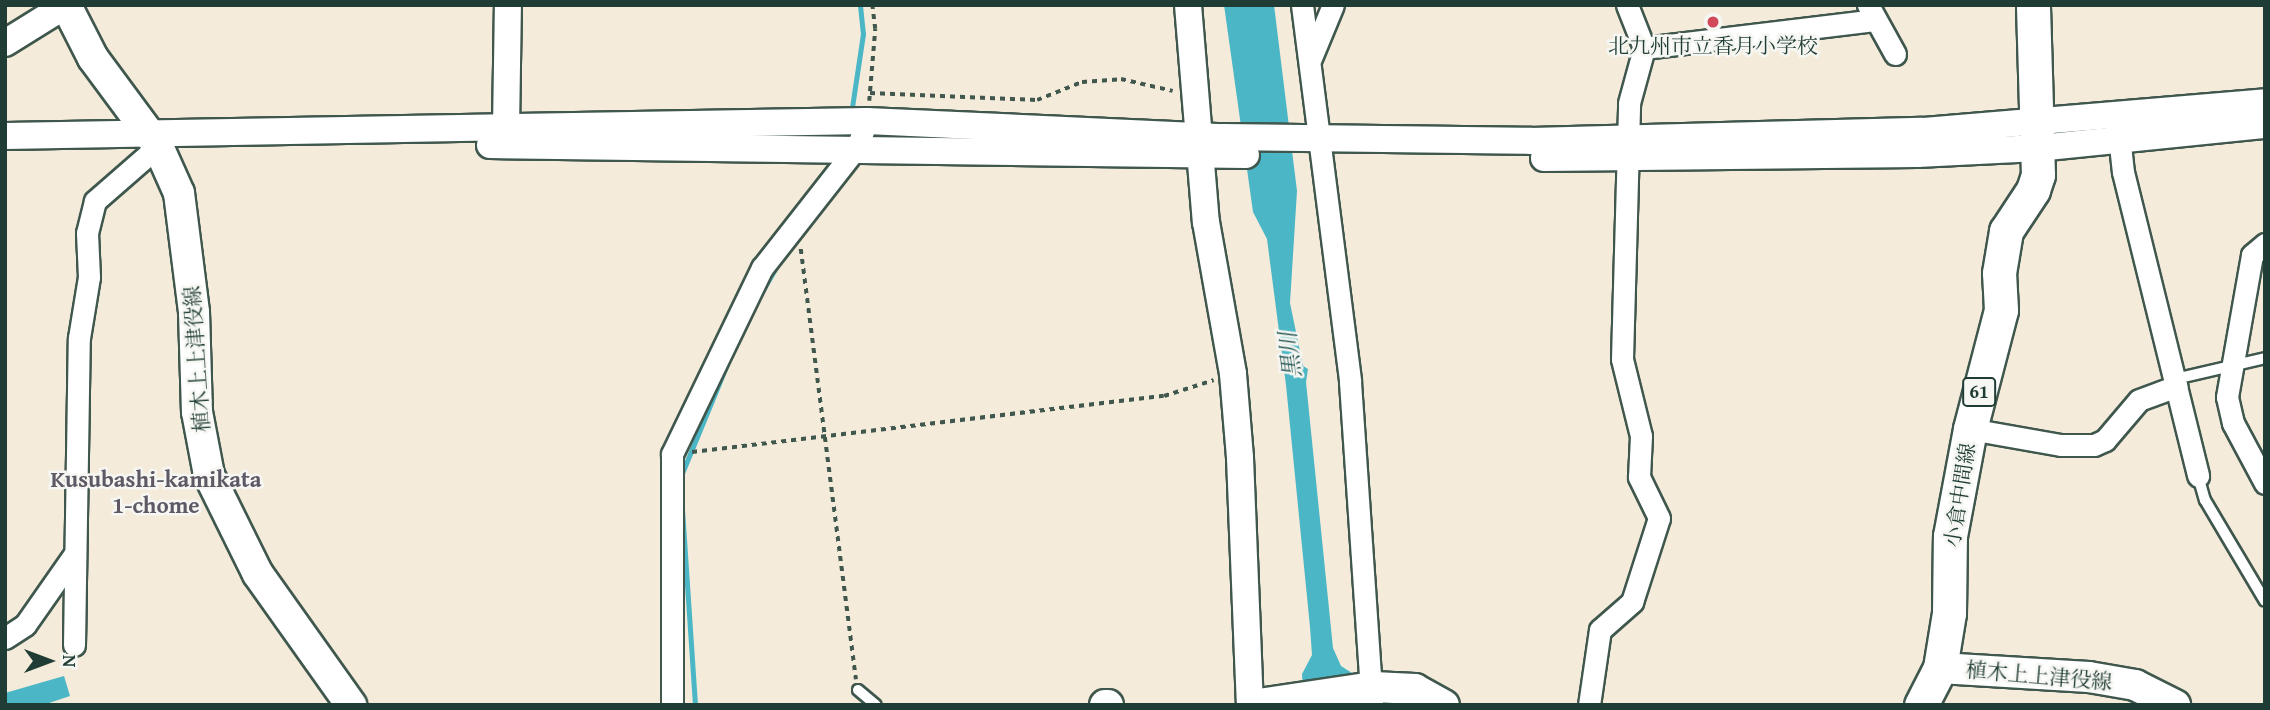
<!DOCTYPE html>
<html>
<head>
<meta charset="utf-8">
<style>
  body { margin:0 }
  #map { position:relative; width:2270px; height:710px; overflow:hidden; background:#f4ebda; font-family:"Gentium Book Plus","Noto Serif JP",serif }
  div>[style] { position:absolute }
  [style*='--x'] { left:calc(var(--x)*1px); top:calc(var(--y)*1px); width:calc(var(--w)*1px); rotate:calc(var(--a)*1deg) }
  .water>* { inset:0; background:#4ab6c6 }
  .stream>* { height:5px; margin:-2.5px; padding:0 2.5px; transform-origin:2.5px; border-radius:2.5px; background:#4ab6c6 }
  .path>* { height:3.5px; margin-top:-1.75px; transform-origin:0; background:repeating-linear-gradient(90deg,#3f574d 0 5px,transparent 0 10px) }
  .roads { filter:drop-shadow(2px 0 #3f574d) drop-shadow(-2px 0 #3f574d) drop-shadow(0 2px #3f574d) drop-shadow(0 -2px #3f574d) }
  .service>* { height:10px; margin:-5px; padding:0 5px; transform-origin:5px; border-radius:5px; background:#fff }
  .minor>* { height:21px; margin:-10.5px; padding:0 10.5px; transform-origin:10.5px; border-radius:10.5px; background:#fff }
  .tertiary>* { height:26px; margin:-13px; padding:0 13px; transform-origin:13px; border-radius:13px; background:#fff }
  .secondary>* { height:30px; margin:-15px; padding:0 15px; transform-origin:15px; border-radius:15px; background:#fff }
  .primary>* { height:33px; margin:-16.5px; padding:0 16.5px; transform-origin:16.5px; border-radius:16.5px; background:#fff }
  .dots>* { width:19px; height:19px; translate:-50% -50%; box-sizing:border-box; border:4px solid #f6f6f2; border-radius:50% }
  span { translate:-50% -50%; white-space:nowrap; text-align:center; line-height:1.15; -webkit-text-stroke:5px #f6f6f2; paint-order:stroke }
  .shield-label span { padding:2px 5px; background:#f6f6f2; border:2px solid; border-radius:5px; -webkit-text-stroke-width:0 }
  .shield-label { font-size:19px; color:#1f3d34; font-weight:700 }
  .poi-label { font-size:21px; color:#1f3d34 }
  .street-label { font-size:21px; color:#1f3d34 }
  .water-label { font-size:23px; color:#2a5b58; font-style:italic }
  .neighbourhood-label { font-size:23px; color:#5e5965; font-weight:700 }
  .frame { position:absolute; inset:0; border:7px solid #1f3d34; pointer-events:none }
  .north { position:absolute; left:14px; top:626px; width:70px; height:70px; -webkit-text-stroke:5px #f6f6f2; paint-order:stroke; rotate:90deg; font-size:19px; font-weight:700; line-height:28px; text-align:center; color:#1f3d34 }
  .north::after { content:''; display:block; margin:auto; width:24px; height:32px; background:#1f3d34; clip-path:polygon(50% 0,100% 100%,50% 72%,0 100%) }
</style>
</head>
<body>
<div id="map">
  <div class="water">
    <i style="clip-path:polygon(1224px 5px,1274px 5px,1297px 191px,1290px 303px,1303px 366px,1308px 369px,1306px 382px,1333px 648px,1341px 666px,1352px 673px,1352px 705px,1304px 705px,1302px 674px,1312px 655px,1310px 627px,1286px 385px,1267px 239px,1253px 212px)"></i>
    <i style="clip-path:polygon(64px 676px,70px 696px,43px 705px,5px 705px,5px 693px)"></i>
  </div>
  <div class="stream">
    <i style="--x:851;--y:114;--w:81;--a:-81.5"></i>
    <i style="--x:863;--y:34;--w:29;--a:-96"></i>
    <i style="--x:760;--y:295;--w:36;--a:-60"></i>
    <i style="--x:680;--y:478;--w:123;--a:-67.6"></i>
    <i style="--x:682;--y:509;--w:196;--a:86.2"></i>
  </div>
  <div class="path">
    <i style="--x:870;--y:93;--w:167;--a:2.4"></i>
    <i style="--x:1037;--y:100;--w:48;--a:-21.8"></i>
    <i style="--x:1082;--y:82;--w:39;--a:-4"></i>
    <i style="--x:1121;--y:79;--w:53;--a:13"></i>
    <i style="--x:869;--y:101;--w:72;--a:-85.2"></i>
    <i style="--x:875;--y:29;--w:24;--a:-97"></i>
    <i style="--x:801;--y:249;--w:434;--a:82.7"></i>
    <i style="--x:692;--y:452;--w:475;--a:-6.8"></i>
    <i style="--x:1164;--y:396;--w:52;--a:-17.7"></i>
  </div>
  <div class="roads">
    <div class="service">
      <i style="--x:2175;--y:379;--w:92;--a:-13.1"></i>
      <i style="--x:2198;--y:476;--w:25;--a:74"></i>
      <i style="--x:2205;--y:500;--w:117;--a:59.3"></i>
      <i style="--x:858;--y:690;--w:23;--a:40"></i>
    </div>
    <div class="minor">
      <i style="--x:1302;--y:5;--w:380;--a:82.7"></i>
      <i style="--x:1350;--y:382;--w:324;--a:86.1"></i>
      <i style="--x:1868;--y:5;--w:56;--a:61.1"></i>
      <i style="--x:1644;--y:48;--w:232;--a:-6.9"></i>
      <i style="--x:1311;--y:58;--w:57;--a:-67.5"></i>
      <i style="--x:2118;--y:127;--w:45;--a:83.7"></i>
      <i style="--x:2123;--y:172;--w:313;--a:76.1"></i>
      <i style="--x:2265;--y:244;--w:17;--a:140"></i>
      <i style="--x:2252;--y:255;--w:144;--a:100"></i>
      <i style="--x:2227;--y:397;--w:27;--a:77"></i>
      <i style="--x:2233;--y:423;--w:68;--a:61.9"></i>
      <i style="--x:1970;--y:429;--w:92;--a:10"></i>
      <i style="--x:2061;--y:445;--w:33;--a:0"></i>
      <i style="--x:2094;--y:445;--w:12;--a:-24"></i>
      <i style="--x:2105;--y:440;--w:52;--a:-49.6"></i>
      <i style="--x:2139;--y:400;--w:40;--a:-20.2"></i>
      <i style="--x:5;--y:638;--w:24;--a:-33"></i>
      <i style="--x:25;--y:625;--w:85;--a:-55"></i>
      <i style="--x:74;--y:645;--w:307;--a:-89.1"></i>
      <i style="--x:79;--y:338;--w:62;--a:-80.7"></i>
      <i style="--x:89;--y:277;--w:44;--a:-92.6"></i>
      <i style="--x:87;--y:233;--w:33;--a:-76"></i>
      <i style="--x:95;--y:201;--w:84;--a:-41.1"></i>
      <i style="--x:672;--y:705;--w:251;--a:-90"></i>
      <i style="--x:672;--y:454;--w:207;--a:-64.2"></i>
      <i style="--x:762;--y:268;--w:154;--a:-51.9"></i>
      <i style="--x:857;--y:147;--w:28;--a:-69"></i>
      <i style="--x:1589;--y:705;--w:76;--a:-81.7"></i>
      <i style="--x:1600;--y:630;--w:43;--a:-41.2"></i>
      <i style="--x:1632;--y:602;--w:88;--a:-72.2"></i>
      <i style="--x:1659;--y:518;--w:46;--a:-116"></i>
      <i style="--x:1639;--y:477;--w:41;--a:-87.2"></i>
      <i style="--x:1641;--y:436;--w:79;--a:-103.9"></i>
      <i style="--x:1622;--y:359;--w:256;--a:-88.4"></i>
      <i style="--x:1629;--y:103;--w:57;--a:-74.7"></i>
      <i style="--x:1644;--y:48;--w:46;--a:-111.6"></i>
    </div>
    <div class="tertiary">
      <i style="--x:1188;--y:5;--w:218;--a:85.3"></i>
      <i style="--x:1206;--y:222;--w:154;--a:79.9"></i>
      <i style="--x:1233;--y:374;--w:84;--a:85.2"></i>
      <i style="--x:1240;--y:458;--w:247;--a:87.7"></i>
      <i style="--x:5;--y:43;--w:72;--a:-31.9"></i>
      <i style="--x:506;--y:128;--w:123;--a:-89.1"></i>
      <i style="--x:5;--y:136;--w:862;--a:-1"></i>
      <i style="--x:867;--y:121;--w:356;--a:2.6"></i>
      <i style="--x:1223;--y:137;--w:308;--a:0.7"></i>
      <i style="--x:1531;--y:141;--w:391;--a:-1.5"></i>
      <i style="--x:1922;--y:131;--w:344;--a:-4.8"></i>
      <i style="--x:490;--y:145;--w:756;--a:0.76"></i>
      <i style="--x:1544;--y:158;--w:373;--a:-0.6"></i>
      <i style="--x:1917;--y:154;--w:121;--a:-2.8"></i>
      <i style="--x:2038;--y:148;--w:228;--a:-5.8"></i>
    </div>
    <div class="secondary">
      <i style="--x:66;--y:5;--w:59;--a:63"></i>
      <i style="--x:93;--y:58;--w:109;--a:53.5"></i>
      <i style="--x:158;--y:146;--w:51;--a:65.9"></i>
      <i style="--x:179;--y:193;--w:120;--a:82.8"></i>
      <i style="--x:194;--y:312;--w:100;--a:88.3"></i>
      <i style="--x:197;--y:412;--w:64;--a:79.2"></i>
      <i style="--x:209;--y:475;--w:110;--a:63.7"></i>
      <i style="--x:258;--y:574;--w:161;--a:54.6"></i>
      <i style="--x:1940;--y:668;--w:149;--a:3.5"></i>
      <i style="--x:2089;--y:677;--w:47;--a:9.9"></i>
      <i style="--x:2135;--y:685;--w:45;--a:26.6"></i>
      <i style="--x:1105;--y:705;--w:3;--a:0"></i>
      <i style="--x:1252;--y:705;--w:122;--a:-8.5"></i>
      <i style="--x:1373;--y:687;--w:42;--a:2.7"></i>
      <i style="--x:1415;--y:689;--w:33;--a:29"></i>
    </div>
    <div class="primary">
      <i style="--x:1921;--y:705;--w:42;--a:-62.8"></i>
      <i style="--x:1940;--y:668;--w:56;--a:-80.7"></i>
      <i style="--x:1949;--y:613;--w:77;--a:-89.3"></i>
      <i style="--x:1950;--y:536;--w:109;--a:-79.4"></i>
      <i style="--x:1970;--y:429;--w:123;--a:-75.4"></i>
      <i style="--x:2001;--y:310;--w:37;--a:-93"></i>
      <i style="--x:1999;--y:273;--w:43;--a:-80.5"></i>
      <i style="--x:2006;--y:231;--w:49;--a:-56.6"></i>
      <i style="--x:2033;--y:190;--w:16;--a:-72"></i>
      <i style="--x:2038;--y:175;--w:170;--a:-91.7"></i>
    </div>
  </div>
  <div class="dots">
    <i style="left:1713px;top:22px;background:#d1495b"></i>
  </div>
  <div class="shield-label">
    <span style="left:1979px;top:392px">61</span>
  </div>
  <div class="poi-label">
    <span style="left:1713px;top:46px">北九州市立香月小学校</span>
  </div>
  <div class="street-label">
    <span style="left:197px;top:359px;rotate:-94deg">植木上上津役線</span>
    <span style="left:1960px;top:495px;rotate:-81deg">小倉中間線</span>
    <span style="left:2039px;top:676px;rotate:5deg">植木上上津役線</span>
  </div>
  <div class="water-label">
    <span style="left:1290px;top:355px;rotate:-97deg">黒川</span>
  </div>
  <div class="neighbourhood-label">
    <span style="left:156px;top:492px">Kusubashi-kamikata<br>1-chome</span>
  </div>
  <div class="frame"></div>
  <div class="north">N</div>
</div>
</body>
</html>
